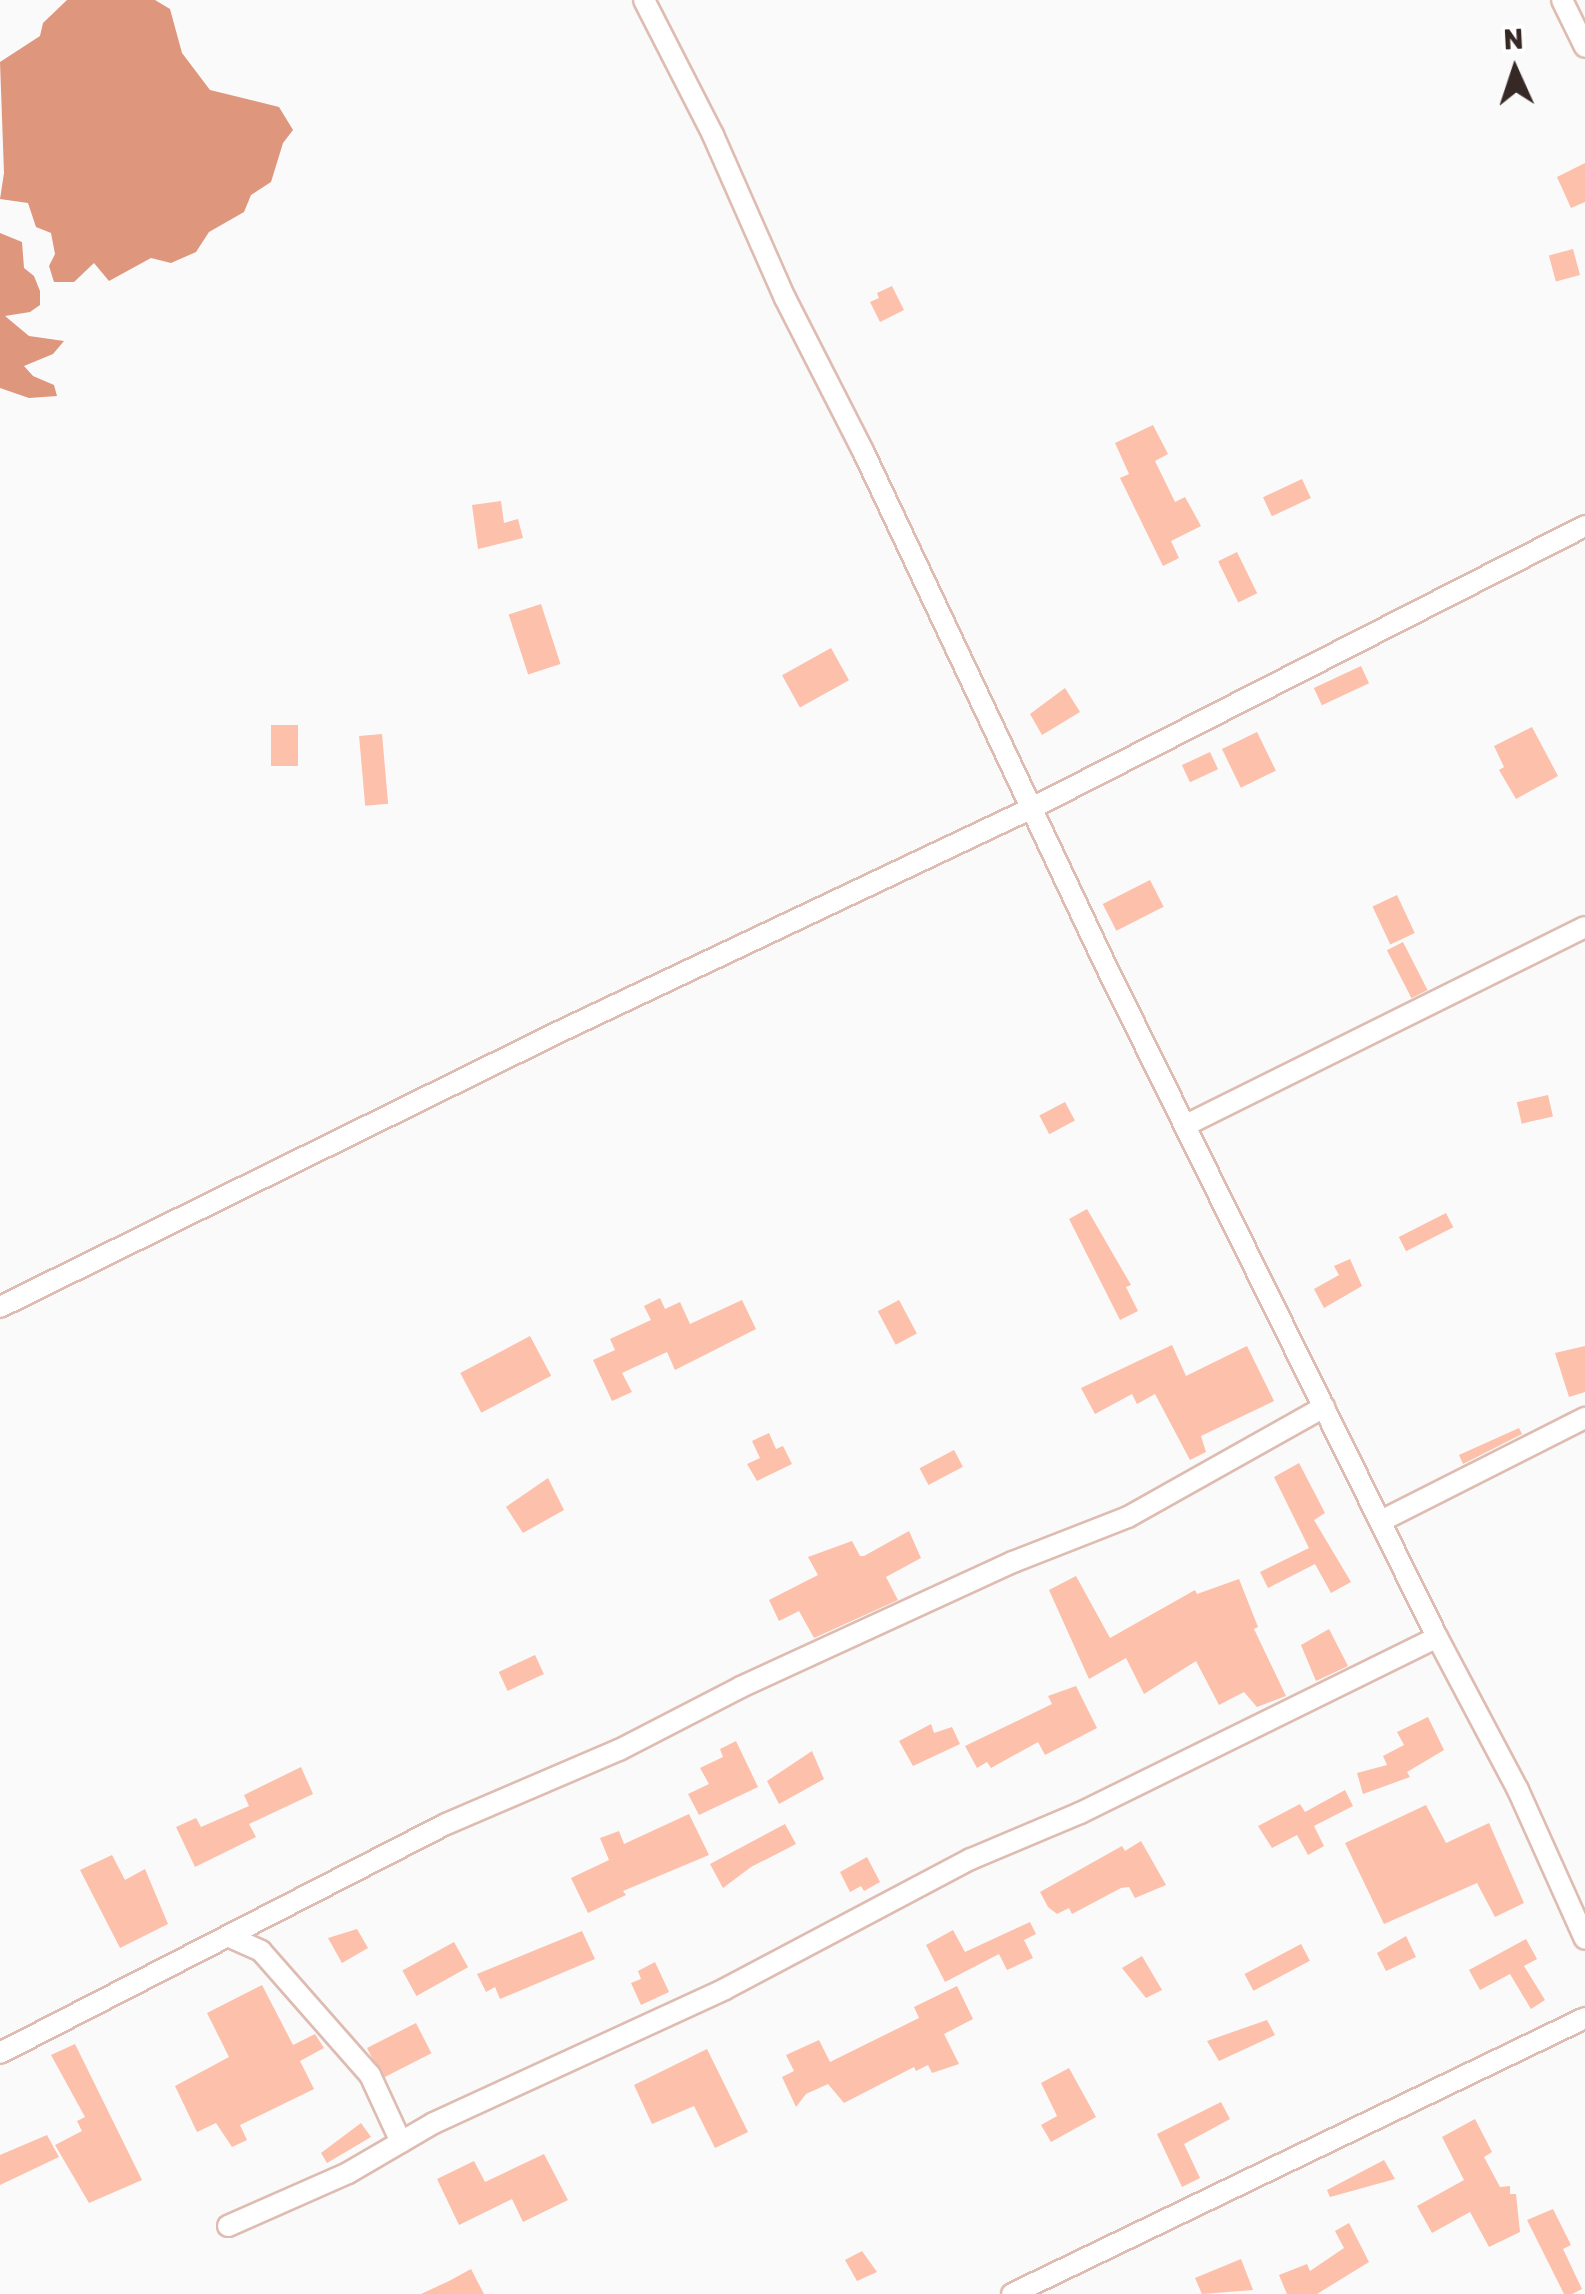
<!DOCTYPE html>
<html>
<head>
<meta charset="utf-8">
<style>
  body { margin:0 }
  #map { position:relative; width:1585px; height:2294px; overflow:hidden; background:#fafafa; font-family:Rubik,sans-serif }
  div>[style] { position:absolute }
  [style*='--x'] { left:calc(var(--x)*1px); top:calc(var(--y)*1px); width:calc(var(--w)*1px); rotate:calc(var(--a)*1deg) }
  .water>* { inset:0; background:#de967d }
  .building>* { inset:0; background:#fcc0ab; transform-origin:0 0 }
  .roads { filter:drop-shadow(2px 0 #debcb1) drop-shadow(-2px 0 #debcb1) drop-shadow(0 2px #debcb1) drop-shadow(0 -2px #debcb1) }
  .street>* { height:20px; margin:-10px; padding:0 10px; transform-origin:10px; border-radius:10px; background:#fff }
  span { translate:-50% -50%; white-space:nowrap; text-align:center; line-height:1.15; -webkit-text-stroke:10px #fff; paint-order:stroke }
  .north { position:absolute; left:1465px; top:20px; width:100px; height:100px; -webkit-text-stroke:8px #fff; paint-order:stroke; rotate:357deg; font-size:28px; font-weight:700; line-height:40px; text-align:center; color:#362925 }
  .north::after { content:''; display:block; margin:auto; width:35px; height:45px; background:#362925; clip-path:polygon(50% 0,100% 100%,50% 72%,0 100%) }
</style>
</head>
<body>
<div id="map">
  <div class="water">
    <i style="clip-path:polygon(67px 0,155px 0,170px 9px,182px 53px,210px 90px,279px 107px,293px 130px,283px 143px,271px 182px,251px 195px,244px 212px,209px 232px,196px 252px,171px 263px,151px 258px,109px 281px,94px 263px,74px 282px,54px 282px,49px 266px,55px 254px,51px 233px,36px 227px,28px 203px,0 199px,4px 173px,0 62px,40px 36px,43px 23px)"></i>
    <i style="clip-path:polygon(0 233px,22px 242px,24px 268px,34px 276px,40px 291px,40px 305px,30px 312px,5px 316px,29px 336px,64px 341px,53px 354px,24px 366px,33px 376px,54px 385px,57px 396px,29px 398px,0 388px)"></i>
  </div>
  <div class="building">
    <i style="clip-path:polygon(1585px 163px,1585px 202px,1571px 208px,1557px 177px)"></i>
    <i style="left:1573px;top:249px;width:27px;height:25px;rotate:75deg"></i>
    <i style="clip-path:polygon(892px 286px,904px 310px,880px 322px,870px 302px,879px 298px,877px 293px)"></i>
    <i style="clip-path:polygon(1153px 425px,1168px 454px,1155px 461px,1175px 502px,1185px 497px,1201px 526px,1171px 541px,1179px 558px,1163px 566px,1120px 478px,1129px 474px,1115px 443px)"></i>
    <i style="left:1302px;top:479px;width:21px;height:43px;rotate:65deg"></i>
    <i style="clip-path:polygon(501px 501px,504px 523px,518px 519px,523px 538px,478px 549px,472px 505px)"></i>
    <i style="left:1237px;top:552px;width:46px;height:21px;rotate:64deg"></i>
    <i style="left:541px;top:604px;width:63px;height:34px;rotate:72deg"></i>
    <i style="left:831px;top:648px;width:37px;height:56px;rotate:61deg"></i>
    <i style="left:1361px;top:666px;width:19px;height:52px;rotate:65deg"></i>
    <i style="clip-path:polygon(1065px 688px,1080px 712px,1042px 735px,1030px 714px)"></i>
    <i style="left:271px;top:725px;width:27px;height:41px"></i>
    <i style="clip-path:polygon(1532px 727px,1558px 776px,1516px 799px,1499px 770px,1504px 767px,1494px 746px)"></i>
    <i style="left:1257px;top:732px;width:43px;height:39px;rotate:64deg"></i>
    <i style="left:382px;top:734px;width:70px;height:23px;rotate:85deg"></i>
    <i style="left:1210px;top:752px;width:19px;height:31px;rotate:65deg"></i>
    <i style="left:1150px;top:880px;width:30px;height:53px;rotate:63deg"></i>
    <i style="left:1397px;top:895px;width:42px;height:27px;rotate:65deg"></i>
    <i style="left:1403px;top:942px;width:54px;height:18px;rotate:63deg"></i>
    <i style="left:1548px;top:1095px;width:22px;height:32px;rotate:77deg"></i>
    <i style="left:1065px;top:1102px;width:21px;height:29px;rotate:62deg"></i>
    <i style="clip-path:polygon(1087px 1209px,1131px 1285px,1126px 1287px,1138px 1311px,1120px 1320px,1069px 1219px)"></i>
    <i style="left:1446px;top:1213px;width:16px;height:53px;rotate:63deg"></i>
    <i style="clip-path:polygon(1350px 1259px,1362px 1286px,1324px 1308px,1314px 1289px,1339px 1275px,1334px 1266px)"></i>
    <i style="clip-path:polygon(660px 1298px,665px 1309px,680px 1302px,690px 1324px,742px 1300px,756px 1329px,675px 1370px,667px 1352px,622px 1373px,632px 1392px,612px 1401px,593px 1360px,615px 1350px,610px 1339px,651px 1320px,644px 1306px)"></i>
    <i style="left:899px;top:1300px;width:38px;height:24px;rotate:62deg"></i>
    <i style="left:530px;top:1336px;width:45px;height:79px;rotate:62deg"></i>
    <i style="clip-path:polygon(1172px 1345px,1186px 1376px,1247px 1346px,1274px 1401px,1201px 1436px,1206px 1452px,1190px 1460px,1155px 1394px,1137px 1404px,1132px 1394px,1095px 1414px,1081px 1388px)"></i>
    <i style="clip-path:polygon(1585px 1346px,1585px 1392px,1569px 1397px,1555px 1353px)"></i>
    <i style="clip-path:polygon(1519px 1428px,1522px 1434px,1463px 1464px,1459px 1455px)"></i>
    <i style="clip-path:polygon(769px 1433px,776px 1449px,783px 1446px,792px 1464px,757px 1481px,747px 1464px,760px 1458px,752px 1441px)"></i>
    <i style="left:954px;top:1450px;width:19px;height:39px;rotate:62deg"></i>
    <i style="clip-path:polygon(1299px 1463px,1325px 1513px,1314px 1520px,1351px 1582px,1331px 1593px,1315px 1564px,1268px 1588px,1260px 1572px,1309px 1548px,1274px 1477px)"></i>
    <i style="clip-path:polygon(548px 1478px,564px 1510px,523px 1533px,506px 1507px)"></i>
    <i style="clip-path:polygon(909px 1531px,921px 1558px,886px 1577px,898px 1600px,814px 1638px,799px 1611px,779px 1621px,769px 1600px,818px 1575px,808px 1557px,852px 1541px,860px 1556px,864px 1556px)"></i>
    <i style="clip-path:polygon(1076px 1576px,1110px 1638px,1195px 1590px,1197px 1594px,1239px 1579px,1258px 1627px,1254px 1629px,1286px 1696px,1257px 1707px,1244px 1692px,1219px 1705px,1196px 1661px,1144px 1694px,1126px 1658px,1089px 1679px,1049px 1590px)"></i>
    <i style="clip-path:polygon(1329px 1629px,1348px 1666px,1316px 1681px,1301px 1645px)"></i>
    <i style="left:535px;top:1655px;width:21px;height:40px;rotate:65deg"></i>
    <i style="clip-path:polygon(1076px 1686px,1097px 1728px,1045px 1755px,1038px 1742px,991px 1768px,987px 1762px,977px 1768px,965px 1746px,1052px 1704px,1048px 1696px)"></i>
    <i style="clip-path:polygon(1428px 1717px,1444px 1750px,1407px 1772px,1410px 1777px,1363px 1794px,1357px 1773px,1387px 1765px,1383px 1756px,1404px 1745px,1397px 1732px)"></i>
    <i style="clip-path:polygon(931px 1724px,934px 1733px,952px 1727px,960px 1744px,913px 1766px,899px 1741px)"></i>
    <i style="clip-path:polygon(736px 1741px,758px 1787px,699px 1815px,688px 1794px,709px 1784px,700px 1768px,723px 1757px,720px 1749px)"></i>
    <i style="clip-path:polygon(812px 1751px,824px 1779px,779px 1804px,767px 1781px)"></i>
    <i style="clip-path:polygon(301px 1767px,313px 1794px,249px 1824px,256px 1837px,195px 1867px,176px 1827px,196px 1818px,201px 1827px,249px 1806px,244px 1795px)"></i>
    <i style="clip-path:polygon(1345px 1790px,1353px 1806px,1314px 1826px,1324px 1846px,1308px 1855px,1297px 1835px,1272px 1848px,1258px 1826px,1300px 1804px,1305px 1812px)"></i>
    <i style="clip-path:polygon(1426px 1805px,1446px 1843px,1489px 1823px,1524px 1903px,1495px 1917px,1477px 1883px,1384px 1924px,1345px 1843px)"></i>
    <i style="clip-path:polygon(689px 1814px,709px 1855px,623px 1891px,626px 1895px,588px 1913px,571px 1878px,609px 1860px,600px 1838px,619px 1831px,624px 1844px)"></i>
    <i style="clip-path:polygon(785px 1824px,796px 1844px,751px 1867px,723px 1888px,710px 1864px)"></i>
    <i style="clip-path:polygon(1141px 1841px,1166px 1885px,1135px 1898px,1129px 1887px,1121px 1888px,1072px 1914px,1069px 1908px,1057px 1914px,1048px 1907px,1040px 1892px,1122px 1846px,1125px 1851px)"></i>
    <i style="clip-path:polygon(112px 1855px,125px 1880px,145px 1869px,168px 1924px,120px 1948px,80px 1870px)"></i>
    <i style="clip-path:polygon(867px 1857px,880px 1882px,864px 1891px,861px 1886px,850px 1892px,840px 1872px)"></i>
    <i style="clip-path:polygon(1030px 1922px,1036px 1934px,1024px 1940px,1033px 1958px,1007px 1970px,999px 1954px,945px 1982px,926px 1945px,953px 1930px,965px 1952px)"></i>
    <i style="clip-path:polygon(357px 1929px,368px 1948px,342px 1963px,328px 1938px)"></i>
    <i style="clip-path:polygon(582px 1931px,595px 1959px,500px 1999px,495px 1987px,486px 1992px,477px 1974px)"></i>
    <i style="clip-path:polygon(1406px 1936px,1416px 1957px,1386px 1971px,1377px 1953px)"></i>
    <i style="clip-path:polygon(1526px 1939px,1537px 1959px,1524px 1966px,1545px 2000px,1531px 2009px,1510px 1974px,1480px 1990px,1469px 1970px)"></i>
    <i style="left:454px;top:1942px;width:29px;height:59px;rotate:61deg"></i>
    <i style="left:1301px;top:1944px;width:19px;height:64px;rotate:62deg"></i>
    <i style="clip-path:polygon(1142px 1956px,1162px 1990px,1146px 1998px,1122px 1968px)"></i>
    <i style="clip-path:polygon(655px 1962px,669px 1992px,641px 2005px,631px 1983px,641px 1979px,638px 1971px)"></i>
    <i style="clip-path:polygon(262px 1985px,293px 2045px,315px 2034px,324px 2048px,300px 2061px,314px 2089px,240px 2125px,247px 2140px,232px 2147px,216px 2123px,197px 2132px,175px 2086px,229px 2057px,207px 2013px)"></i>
    <i style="clip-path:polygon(957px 1986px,973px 2019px,944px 2034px,959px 2064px,932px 2073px,928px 2065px,916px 2071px,914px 2067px,844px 2103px,828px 2084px,806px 2094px,796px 2107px,782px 2077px,794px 2071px,786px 2055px,819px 2040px,830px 2062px,919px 2018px,914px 2007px)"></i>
    <i style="clip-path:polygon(1267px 2020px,1275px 2035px,1219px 2061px,1207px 2041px)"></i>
    <i style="left:416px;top:2023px;width:34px;height:55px;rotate:63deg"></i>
    <i style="clip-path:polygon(75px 2044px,142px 2180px,89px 2203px,55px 2145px,82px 2131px,77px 2121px,85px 2117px,51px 2055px)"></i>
    <i style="clip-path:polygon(707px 2049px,748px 2132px,715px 2148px,694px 2106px,652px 2124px,634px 2085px)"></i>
    <i style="clip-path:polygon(1069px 2068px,1096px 2117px,1051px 2142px,1041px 2125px,1057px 2116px,1041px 2083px)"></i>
    <i style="clip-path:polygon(1221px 2102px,1230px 2119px,1184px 2144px,1200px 2178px,1182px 2187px,1157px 2134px)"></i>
    <i style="clip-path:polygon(1475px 2119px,1492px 2152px,1484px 2157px,1500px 2187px,1510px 2186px,1510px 2194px,1516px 2194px,1520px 2232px,1489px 2247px,1470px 2212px,1432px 2233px,1417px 2206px,1464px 2180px,1442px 2137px)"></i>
    <i style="clip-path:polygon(361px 2123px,371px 2137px,327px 2163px,321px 2153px)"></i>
    <i style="clip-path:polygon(47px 2135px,59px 2157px,0 2185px,0 2155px)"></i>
    <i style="clip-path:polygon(544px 2154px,568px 2200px,523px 2222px,512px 2199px,459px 2225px,437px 2179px,474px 2161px,485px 2182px)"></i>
    <i style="clip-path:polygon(1384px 2160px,1395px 2179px,1330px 2197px,1327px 2190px)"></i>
    <i style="clip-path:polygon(1553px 2209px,1571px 2245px,1563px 2249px,1582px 2289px,1572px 2294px,1564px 2294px,1527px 2220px)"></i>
    <i style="clip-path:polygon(1349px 2223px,1369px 2262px,1317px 2294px,1287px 2294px,1279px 2275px,1307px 2264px,1310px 2271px,1344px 2248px,1335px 2231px)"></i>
    <i style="clip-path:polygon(862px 2251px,877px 2272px,857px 2281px,845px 2260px)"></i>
    <i style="clip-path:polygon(1241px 2259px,1253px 2290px,1202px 2294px,1195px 2278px)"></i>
    <i style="clip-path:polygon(471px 2269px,484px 2294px,421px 2294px,449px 2281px)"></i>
  </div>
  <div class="roads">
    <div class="street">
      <i style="--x:644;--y:0;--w:152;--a:62.9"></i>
      <i style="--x:713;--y:135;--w:178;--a:66.2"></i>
      <i style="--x:785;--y:298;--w:172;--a:63"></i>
      <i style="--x:863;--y:451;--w:565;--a:64.75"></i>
      <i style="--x:1104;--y:962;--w:753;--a:63.74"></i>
      <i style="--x:1437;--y:1637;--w:173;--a:62.1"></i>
      <i style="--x:1518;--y:1790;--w:163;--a:65.8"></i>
      <i style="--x:1562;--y:0;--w:52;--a:63.9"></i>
      <i style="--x:1186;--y:1125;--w:445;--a:-26.4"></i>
      <i style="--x:0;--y:1307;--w:627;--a:-26.2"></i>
      <i style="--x:563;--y:1030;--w:517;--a:-25.33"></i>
      <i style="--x:1030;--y:809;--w:623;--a:-27.02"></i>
      <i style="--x:1381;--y:1521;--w:229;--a:-26.8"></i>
      <i style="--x:230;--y:1937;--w:34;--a:24"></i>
      <i style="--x:261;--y:1951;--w:165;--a:48.7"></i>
      <i style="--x:370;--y:2075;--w:74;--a:65.2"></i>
      <i style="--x:0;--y:2053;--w:501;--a:-27.18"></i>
      <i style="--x:446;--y:1824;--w:188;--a:-23.2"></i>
      <i style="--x:619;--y:1750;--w:137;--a:-27.3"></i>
      <i style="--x:741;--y:1687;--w:299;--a:-24.7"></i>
      <i style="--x:1013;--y:1562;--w:123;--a:-21.4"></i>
      <i style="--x:1128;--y:1517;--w:225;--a:-29.3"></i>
      <i style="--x:228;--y:2226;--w:131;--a:-23.8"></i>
      <i style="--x:348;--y:2173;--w:99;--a:-30.2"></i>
      <i style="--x:434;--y:2123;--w:320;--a:-24.7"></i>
      <i style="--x:725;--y:1989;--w:278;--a:-27.9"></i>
      <i style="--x:971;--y:1859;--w:118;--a:-22.9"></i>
      <i style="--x:1080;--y:1813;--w:398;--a:-26.2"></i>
      <i style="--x:1012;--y:2294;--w:636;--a:-25.72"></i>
    </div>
  </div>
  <div class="north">N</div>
</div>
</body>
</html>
